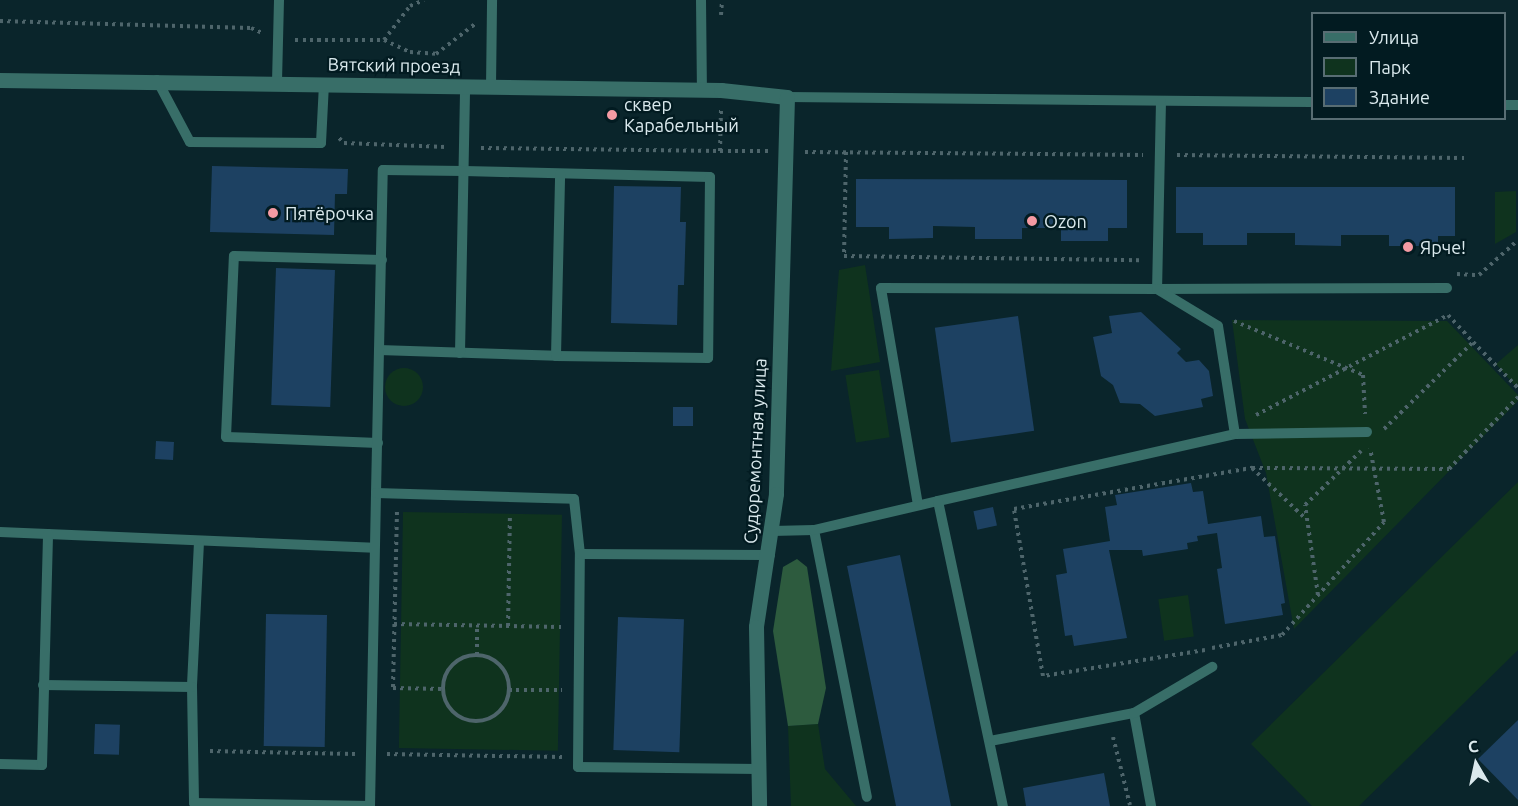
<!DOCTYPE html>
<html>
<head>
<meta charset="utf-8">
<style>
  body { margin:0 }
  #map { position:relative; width:1518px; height:806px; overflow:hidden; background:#0a252b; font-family:Ubuntu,sans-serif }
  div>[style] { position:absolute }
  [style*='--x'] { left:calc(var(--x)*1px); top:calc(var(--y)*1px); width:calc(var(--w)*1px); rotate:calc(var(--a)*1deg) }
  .green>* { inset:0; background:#0f331e; transform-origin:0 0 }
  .round { border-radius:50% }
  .forest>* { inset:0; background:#2d5b3e }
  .building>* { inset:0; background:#1d4162; transform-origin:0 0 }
  .path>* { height:4px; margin-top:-2px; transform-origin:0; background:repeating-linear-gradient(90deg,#4e656b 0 3px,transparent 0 7.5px) }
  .path>.ring { margin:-2px; padding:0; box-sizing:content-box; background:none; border:4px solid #4e656b; border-radius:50% }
  .service>* { height:10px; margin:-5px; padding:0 5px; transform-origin:5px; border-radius:5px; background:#386e68 }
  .tertiary>* { height:15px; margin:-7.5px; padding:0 7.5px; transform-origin:7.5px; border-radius:7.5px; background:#386e68 }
  .dots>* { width:16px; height:16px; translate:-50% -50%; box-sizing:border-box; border:3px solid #021b21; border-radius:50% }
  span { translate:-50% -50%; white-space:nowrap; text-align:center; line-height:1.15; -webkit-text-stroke:4.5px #021b21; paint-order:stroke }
  .street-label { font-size:18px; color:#dae9ed }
  .poi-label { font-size:18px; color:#dae9ed }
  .left { translate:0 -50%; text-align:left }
  .legend { position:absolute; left:1311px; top:12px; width:195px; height:108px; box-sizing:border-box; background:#021b21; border:2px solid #586d73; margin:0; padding:8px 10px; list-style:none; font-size:18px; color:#dae9ed }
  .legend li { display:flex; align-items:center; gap:12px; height:30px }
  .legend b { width:30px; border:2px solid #586d73 }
  .north { position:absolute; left:1446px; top:734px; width:60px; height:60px; -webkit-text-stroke:4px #021b21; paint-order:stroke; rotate:351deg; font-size:16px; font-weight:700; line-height:24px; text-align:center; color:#dae9ed }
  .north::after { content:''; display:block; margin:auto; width:21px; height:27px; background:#dae9ed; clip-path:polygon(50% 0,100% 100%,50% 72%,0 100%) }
</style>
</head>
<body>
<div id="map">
  <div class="green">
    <i style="clip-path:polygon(1516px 191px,1516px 232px,1495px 244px,1495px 192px)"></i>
    <i style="clip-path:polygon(865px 265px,880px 362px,831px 371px,839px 270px)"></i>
    <i style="clip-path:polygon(1232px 320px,1447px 321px,1518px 395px,1518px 401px,1294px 629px,1266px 473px,1245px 419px)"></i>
    <i style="clip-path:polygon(1518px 345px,1518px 386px,1516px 387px,1496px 364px)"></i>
    <i class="round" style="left:385px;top:368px;width:38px;height:38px"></i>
    <i style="left:879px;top:370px;width:68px;height:34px;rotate:81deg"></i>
    <i style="clip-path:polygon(1518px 482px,1518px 650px,1359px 806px,1312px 806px,1251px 744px)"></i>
    <i style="left:403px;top:512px;width:159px;height:236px;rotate:1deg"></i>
    <i style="left:1188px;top:595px;width:42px;height:30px;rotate:82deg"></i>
    <i style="clip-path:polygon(818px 724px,825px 769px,856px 806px,791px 806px,788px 726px)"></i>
  </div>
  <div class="forest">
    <i style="clip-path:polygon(797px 559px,807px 567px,826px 688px,818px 724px,788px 726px,773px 631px,783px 567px)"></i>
  </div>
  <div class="building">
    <i style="clip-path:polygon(212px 166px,348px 169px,347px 194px,335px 194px,334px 235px,210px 232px)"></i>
    <i style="clip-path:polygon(856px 179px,1127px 180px,1127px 228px,1108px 228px,1108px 241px,1061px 241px,1061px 228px,1022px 228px,1022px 239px,975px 239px,975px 227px,933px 226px,933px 238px,889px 239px,889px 227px,856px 227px)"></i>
    <i style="clip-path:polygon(614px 186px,681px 187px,680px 222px,686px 222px,684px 285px,678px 285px,677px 325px,611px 323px)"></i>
    <i style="clip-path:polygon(1176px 187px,1455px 187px,1455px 236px,1438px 236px,1438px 246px,1389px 246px,1389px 235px,1341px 235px,1341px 246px,1295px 245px,1295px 233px,1247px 233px,1247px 245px,1203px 245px,1203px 233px,1176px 233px)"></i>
    <i style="left:276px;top:268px;width:59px;height:137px;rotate:2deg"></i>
    <i style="clip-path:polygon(1141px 312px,1181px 349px,1177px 353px,1186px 362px,1199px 360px,1209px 371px,1213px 396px,1201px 399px,1203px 407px,1155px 416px,1140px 404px,1120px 403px,1113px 385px,1101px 376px,1093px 337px,1112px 333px,1109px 316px)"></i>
    <i style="left:1018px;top:316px;width:116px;height:84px;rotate:82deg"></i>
    <i style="left:673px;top:407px;width:20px;height:19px"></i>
    <i style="left:156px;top:441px;width:18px;height:18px;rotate:3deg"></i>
    <i style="clip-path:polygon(1191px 483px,1193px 492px,1203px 491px,1208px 524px,1261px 516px,1264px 537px,1275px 536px,1285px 603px,1281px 604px,1283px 615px,1225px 624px,1217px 569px,1222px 568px,1217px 533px,1197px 536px,1198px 541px,1187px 543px,1188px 549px,1143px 556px,1142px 550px,1109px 550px,1127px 638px,1074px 646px,1072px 635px,1065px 636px,1056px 575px,1067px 573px,1063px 549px,1110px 541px,1105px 507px,1117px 505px,1115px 495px)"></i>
    <i style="left:993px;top:507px;width:19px;height:20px;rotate:78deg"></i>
    <i style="clip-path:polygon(900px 555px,926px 683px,951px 806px,896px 806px,847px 566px)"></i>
    <i style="left:266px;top:614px;width:61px;height:132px;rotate:1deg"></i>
    <i style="left:618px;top:617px;width:66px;height:133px;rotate:2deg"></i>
    <i style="clip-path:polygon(1518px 720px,1518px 800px,1478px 759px)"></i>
    <i style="left:95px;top:724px;width:25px;height:30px;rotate:2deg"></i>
    <i style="clip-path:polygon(1104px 773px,1110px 806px,1026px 806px,1023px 788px)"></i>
  </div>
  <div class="path">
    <i style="--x:721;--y:15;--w:15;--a:-86"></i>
    <i style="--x:0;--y:21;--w:251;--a:1.6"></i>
    <i style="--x:251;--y:28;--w:12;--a:24"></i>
    <i style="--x:295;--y:40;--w:89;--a:0"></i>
    <i style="--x:384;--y:40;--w:43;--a:-52.6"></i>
    <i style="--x:410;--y:6;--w:15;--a:-23"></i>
    <i style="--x:384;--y:40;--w:29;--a:25"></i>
    <i style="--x:410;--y:52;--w:26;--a:4"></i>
    <i style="--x:436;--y:54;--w:49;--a:-37.6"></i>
    <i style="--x:339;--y:138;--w:7;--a:45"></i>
    <i style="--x:344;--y:143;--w:102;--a:2.2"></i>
    <i style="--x:481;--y:148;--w:239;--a:0.7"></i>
    <i style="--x:720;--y:151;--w:41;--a:-88.6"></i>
    <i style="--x:720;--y:151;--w:48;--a:0"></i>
    <i style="--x:805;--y:152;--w:338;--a:0.5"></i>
    <i style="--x:846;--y:152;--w:104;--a:91.1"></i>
    <i style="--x:844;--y:256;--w:297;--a:0.8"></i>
    <i style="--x:1177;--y:155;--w:287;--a:0.6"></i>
    <i style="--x:1457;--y:274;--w:22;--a:3"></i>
    <i style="--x:1479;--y:275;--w:52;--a:-41.9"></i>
    <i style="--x:1234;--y:321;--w:140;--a:22.7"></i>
    <i style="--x:1363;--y:375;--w:39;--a:87"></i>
    <i style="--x:1256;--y:415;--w:216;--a:-27.5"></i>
    <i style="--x:1448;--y:315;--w:37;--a:47"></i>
    <i style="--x:1384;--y:429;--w:124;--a:-44.3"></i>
    <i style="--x:1473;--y:342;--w:64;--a:45.6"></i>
    <i style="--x:1252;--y:468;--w:74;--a:43.4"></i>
    <i style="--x:1318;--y:595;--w:91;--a:-98.2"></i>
    <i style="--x:1305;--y:505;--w:78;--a:-44"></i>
    <i style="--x:394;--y:624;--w:167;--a:1"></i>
    <i style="--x:508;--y:626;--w:111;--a:-89"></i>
    <i style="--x:1212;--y:648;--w:71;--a:-10.5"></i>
    <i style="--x:1282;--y:635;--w:152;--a:-47.9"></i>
    <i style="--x:1384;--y:522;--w:75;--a:-100.7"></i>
    <i style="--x:1205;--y:650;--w:164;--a:170.9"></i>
    <i style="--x:1043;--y:676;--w:169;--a:-99.9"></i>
    <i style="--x:1014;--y:509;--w:242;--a:-9.8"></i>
    <i style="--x:1252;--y:468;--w:197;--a:0.3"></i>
    <i style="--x:1449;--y:469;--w:100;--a:-46.2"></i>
    <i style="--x:477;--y:655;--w:29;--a:-90"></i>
    <i class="ring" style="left:443px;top:655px;width:62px;height:62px"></i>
    <i style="--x:393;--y:687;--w:178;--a:-88.7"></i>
    <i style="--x:393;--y:688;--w:50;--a:1.1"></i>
    <i style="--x:509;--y:690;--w:53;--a:0"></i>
    <i style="--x:1113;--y:737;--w:70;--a:76"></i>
    <i style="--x:210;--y:751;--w:145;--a:1.2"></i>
    <i style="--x:387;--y:754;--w:175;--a:1"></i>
  </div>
  <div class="service">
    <i style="--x:701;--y:0;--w:90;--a:89.4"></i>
    <i style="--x:157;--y:80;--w:70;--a:62"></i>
    <i style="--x:190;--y:142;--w:131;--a:0.4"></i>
    <i style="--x:321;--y:143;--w:60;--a:-87.1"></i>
    <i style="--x:277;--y:82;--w:82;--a:-88.6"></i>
    <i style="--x:491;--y:87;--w:87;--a:-89.3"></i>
    <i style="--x:787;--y:97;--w:525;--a:0.55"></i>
    <i style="--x:1161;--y:101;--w:188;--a:91.2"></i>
    <i style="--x:1157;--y:289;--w:290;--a:-0.2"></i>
    <i style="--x:1504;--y:105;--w:14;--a:0"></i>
    <i style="--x:379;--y:350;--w:177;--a:1.9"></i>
    <i style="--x:460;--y:353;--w:267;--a:-88.9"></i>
    <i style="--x:378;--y:443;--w:152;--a:-177.7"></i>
    <i style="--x:226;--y:437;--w:181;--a:-87.5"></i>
    <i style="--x:234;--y:256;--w:148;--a:1.5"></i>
    <i style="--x:376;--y:493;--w:323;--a:-88.8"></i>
    <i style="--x:383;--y:170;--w:81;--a:0.7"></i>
    <i style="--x:464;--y:171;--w:246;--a:1.4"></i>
    <i style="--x:710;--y:177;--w:181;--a:90.6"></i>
    <i style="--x:708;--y:358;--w:152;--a:-179.2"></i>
    <i style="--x:556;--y:356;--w:182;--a:-88.7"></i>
    <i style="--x:938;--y:501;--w:304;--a:-12.7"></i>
    <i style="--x:1235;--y:434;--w:132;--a:-0.9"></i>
    <i style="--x:918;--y:505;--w:220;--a:-99.7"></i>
    <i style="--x:881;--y:288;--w:276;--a:0.2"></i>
    <i style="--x:1157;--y:289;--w:71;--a:31.2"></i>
    <i style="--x:1218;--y:326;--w:109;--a:81.1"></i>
    <i style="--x:814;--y:530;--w:272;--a:78.8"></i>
    <i style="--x:772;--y:531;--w:42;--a:-1.4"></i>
    <i style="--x:814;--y:530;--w:127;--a:-13.2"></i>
    <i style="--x:938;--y:501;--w:312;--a:78"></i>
    <i style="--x:0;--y:532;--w:374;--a:2.4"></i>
    <i style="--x:199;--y:542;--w:145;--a:92.8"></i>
    <i style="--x:192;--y:687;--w:116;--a:89"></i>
    <i style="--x:194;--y:803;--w:176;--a:1"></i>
    <i style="--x:370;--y:806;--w:313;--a:-88.9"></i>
    <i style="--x:376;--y:493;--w:198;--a:1.7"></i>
    <i style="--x:574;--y:499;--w:55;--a:83.8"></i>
    <i style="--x:43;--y:685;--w:149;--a:0.8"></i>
    <i style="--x:1134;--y:713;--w:95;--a:79.6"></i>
    <i style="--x:990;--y:741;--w:147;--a:-11"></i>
    <i style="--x:1134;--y:713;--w:91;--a:-30.5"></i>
    <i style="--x:0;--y:764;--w:42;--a:1.4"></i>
    <i style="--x:42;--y:765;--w:231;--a:-88.5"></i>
    <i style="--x:759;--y:769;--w:181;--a:-179.4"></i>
    <i style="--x:578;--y:767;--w:213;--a:-89.5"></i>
    <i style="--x:580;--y:554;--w:190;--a:0.3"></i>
  </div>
  <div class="tertiary">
    <i style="--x:0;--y:80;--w:721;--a:0.79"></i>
    <i style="--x:721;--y:90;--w:66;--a:6.1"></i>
    <i style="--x:787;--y:97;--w:397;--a:91.6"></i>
    <i style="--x:776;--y:494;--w:134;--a:98.6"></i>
    <i style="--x:756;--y:627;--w:179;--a:89"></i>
  </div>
  <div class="dots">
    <i style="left:612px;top:115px;background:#f49aa3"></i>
    <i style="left:273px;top:213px;background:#f49aa3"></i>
    <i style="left:1032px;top:221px;background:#f49aa3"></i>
    <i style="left:1408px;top:247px;background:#f49aa3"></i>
  </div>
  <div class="street-label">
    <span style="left:394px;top:65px;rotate:1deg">Вятский проезд</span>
    <span style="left:755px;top:451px;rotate:-87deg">Судоремонтная улица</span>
  </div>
  <div class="poi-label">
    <span class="left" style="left:624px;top:115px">сквер<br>Карабельный</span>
    <span class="left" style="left:285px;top:213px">Пятёрочка</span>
    <span class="left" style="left:1044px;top:221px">Ozon</span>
    <span class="left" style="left:1420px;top:247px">Ярче!</span>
  </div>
  <ul class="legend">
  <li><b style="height:8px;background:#386e68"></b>Улица</li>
  <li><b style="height:16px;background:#0f331e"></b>Парк</li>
  <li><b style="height:16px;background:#1d4162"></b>Здание</li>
  </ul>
  <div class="north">С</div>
</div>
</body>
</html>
